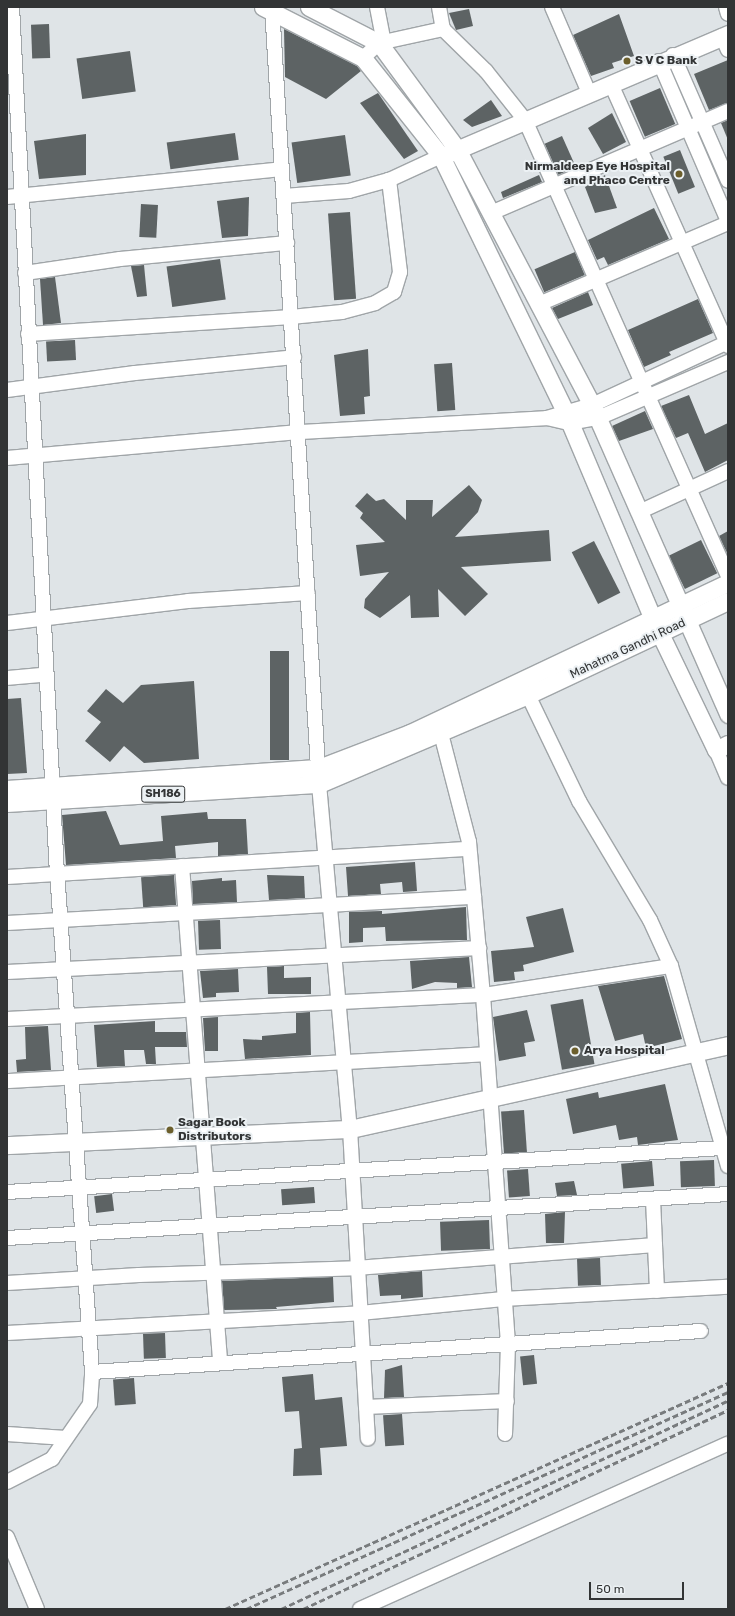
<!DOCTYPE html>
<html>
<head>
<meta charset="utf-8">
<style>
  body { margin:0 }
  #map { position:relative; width:735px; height:1616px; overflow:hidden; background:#dfe4e7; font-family:Rubik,sans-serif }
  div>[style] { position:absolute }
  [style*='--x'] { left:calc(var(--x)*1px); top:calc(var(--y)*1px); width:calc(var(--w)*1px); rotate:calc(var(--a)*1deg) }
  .building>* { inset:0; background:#5d6364; transform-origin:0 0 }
  .roads { filter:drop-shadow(1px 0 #a0a5a8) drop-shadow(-1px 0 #a0a5a8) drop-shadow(0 1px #a0a5a8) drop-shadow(0 -1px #a0a5a8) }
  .minor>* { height:14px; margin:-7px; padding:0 7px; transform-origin:7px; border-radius:7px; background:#fff }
  .major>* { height:17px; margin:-8.5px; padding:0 8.5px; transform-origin:8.5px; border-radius:8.5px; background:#fff }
  .rail>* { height:3px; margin-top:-1.5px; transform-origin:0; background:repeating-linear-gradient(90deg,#787b7d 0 6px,transparent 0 9px) }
  .dots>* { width:11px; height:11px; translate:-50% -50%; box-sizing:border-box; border:2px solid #ecf1f4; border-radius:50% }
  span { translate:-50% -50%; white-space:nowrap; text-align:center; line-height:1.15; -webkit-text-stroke:4px #ecf1f4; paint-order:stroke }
  .shield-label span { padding:1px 3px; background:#ecf1f4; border:1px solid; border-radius:3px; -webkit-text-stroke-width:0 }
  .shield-label { font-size:11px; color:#323435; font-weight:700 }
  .poi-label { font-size:12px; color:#323435; font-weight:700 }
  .left { translate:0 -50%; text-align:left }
  .right { translate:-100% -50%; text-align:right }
  .street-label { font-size:12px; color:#323435 }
  .frame { position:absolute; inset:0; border:8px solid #323435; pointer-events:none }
  .scale { position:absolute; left:589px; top:1582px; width:95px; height:18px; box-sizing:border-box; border:2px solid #323435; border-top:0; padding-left:5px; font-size:12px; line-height:14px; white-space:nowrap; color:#323435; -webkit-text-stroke:3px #ecf1f4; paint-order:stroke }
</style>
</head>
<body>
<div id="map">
  <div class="building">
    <i style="clip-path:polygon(469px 9px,473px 26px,456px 30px,449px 13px)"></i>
    <i style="clip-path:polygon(619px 14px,634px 56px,612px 63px,614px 68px,591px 76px,573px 35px)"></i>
    <i style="left:49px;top:24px;width:34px;height:18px;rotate:88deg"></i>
    <i style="clip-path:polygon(284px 29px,357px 66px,361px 71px,326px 99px,285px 77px)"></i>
    <i style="left:130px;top:51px;width:41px;height:54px;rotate:82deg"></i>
    <i style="clip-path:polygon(728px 60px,728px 103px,709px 110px,694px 74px)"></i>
    <i style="left:660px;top:88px;width:39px;height:33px;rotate:67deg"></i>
    <i style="clip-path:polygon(378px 93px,418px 151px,404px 159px,360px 103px)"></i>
    <i style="clip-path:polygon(491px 100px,502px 116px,472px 127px,463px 120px)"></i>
    <i style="clip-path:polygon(612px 113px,626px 142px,603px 154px,588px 128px)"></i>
    <i style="clip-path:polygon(728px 120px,728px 140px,721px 123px)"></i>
    <i style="left:235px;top:133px;width:27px;height:69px;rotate:82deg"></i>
    <i style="clip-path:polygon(86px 134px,86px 175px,39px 179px,34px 141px)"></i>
    <i style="left:345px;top:135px;width:41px;height:54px;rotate:82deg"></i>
    <i style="left:562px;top:136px;width:34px;height:19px;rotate:66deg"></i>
    <i style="left:680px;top:150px;width:40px;height:18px;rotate:68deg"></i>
    <i style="clip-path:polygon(539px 175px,542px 182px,503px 198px,501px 192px)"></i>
    <i style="clip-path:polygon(605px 175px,617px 208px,595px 213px,585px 187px)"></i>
    <i style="clip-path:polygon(249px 197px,248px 236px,222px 238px,217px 201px)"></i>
    <i style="left:141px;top:204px;width:17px;height:33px;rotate:3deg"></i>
    <i style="clip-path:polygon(654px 208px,669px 239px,608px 265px,604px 257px,597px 260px,588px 240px)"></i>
    <i style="left:350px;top:212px;width:87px;height:22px;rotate:86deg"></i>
    <i style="left:575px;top:252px;width:25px;height:44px;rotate:67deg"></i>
    <i style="left:220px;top:259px;width:41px;height:54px;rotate:82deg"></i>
    <i style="clip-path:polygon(144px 265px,147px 296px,137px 297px,131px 266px)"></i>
    <i style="clip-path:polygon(55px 277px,61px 323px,43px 325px,40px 279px)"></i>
    <i style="clip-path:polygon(588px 292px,593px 305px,558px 319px,552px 308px)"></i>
    <i style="clip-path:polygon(698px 299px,713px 333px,669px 352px,671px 355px,644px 367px,628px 330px)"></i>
    <i style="left:75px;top:340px;width:20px;height:29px;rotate:87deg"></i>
    <i style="clip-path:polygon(368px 349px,370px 396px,364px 397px,365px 414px,340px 416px,334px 355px)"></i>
    <i style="left:452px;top:363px;width:47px;height:18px;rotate:86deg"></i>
    <i style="clip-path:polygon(689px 395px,705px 434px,728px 423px,728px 460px,705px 472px,688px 433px,676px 438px,661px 406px)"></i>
    <i style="clip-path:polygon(645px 411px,653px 429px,619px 441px,612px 426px)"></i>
    <i style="clip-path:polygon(469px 485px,482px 500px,478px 512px,455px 537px,549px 530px,551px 561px,461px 567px,488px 594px,465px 616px,438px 589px,439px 617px,411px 618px,410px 595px,380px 618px,364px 608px,365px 599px,389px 572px,360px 576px,356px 545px,385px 542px,360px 518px,363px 513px,355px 506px,367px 493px,376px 501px,384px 499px,406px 520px,406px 500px,433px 500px,432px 517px)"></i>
    <i style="clip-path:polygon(728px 531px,728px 555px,719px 536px)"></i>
    <i style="left:701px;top:540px;width:37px;height:36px;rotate:64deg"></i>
    <i style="left:594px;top:541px;width:58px;height:25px;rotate:63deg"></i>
    <i style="left:270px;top:651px;width:19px;height:109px"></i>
    <i style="clip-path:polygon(194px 681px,199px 759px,144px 763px,124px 746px,110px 762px,85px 741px,101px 722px,87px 711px,106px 689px,123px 703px,141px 685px)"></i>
    <i style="clip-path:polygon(21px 698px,27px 773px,7px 774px,7px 699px)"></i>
    <i style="clip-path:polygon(106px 811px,120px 845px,163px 841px,161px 816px,207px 812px,208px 819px,246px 819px,248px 854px,218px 856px,218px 842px,175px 846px,176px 858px,66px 865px,62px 815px)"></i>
    <i style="clip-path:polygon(415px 862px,417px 891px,403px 892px,402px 882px,380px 884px,381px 894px,348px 896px,346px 867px)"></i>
    <i style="left:174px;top:875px;width:30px;height:33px;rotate:86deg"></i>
    <i style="clip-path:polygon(267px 875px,304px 876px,305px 898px,269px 900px)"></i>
    <i style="clip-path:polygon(222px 878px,222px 881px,236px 880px,237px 902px,193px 904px,192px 881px)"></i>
    <i style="clip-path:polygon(466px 907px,467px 940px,386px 941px,385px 927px,363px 928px,363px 942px,349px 943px,349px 912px,382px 911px,382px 914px)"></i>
    <i style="clip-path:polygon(563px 908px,574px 952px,523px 965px,524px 971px,514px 972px,515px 980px,494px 982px,491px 951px,534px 947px,526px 917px)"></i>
    <i style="left:220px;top:920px;width:29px;height:22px;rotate:88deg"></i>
    <i style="clip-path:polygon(469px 957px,472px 987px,457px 988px,457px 983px,435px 982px,412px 989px,410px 961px)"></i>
    <i style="clip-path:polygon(284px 966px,284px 978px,311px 977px,311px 994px,268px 994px,267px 967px)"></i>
    <i style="clip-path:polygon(238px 969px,239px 992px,216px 993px,216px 997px,203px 998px,200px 971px)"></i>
    <i style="clip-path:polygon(664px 976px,682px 1039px,646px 1048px,643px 1034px,615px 1041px,598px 986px)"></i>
    <i style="left:583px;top:999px;width:66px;height:33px;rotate:80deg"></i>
    <i style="clip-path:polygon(527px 1010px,535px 1041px,524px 1043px,526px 1056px,499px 1061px,493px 1017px)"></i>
    <i style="clip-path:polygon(310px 1012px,311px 1055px,245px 1059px,243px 1039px,262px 1040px,262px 1036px,296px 1033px,296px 1013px)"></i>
    <i style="clip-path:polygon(218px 1017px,218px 1051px,205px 1051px,203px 1018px)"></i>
    <i style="clip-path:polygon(155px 1021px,155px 1032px,186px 1032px,187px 1047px,155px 1047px,156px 1064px,146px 1064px,144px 1050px,124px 1050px,125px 1066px,97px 1067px,94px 1025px)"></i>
    <i style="clip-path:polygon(48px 1026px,51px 1070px,17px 1072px,16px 1060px,26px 1059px,25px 1027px)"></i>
    <i style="clip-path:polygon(665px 1084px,678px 1140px,638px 1145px,637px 1137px,619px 1140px,616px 1125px,573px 1134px,566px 1099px,598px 1092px,599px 1098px)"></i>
    <i style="left:524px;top:1110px;width:42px;height:23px;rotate:86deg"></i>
    <i style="left:714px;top:1160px;width:26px;height:34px;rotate:88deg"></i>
    <i style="left:652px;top:1161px;width:25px;height:31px;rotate:85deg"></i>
    <i style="left:528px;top:1169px;width:27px;height:21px;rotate:86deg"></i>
    <i style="clip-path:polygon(574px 1181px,577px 1195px,557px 1196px,555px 1183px)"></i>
    <i style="left:314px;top:1187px;width:16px;height:33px;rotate:86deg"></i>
    <i style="left:112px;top:1194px;width:17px;height:18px;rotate:83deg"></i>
    <i style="clip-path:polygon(565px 1212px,564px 1243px,546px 1243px,545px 1214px)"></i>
    <i style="left:489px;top:1220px;width:29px;height:49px;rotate:88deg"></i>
    <i style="left:600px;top:1258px;width:27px;height:23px;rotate:88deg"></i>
    <i style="clip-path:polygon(422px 1271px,423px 1297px,401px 1299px,401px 1295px,380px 1296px,378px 1275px)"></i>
    <i style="clip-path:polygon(333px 1277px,334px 1302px,276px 1307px,277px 1309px,224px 1310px,222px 1281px)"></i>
    <i style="left:165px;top:1333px;width:25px;height:22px;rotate:88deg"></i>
    <i style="left:534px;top:1355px;width:29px;height:14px;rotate:84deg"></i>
    <i style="clip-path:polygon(402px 1365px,404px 1397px,384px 1398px,385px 1370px)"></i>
    <i style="clip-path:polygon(313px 1374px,315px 1400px,342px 1397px,347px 1446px,320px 1448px,322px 1475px,293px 1476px,294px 1449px,302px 1448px,299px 1411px,285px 1412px,282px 1377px)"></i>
    <i style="left:134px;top:1378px;width:26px;height:21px;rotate:86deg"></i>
    <i style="left:402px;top:1414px;width:31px;height:19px;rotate:86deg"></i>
  </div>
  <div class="roads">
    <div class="minor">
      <i style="--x:272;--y:7;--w:778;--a:86.54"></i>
      <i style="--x:319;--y:784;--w:346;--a:84.9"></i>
      <i style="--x:350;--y:1129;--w:310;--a:86.7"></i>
      <i style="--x:377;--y:7;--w:36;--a:79"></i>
      <i style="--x:439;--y:7;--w:22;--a:80"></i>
      <i style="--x:443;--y:29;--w:60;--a:44.3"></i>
      <i style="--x:486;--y:71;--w:63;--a:51.5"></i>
      <i style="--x:525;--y:120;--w:499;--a:66"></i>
      <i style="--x:552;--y:7;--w:94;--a:66.7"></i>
      <i style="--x:726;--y:7;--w:7;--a:74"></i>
      <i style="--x:722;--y:36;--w:15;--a:67"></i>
      <i style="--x:673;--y:55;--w:137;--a:66.4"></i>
      <i style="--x:363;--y:58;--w:22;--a:-43"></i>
      <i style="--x:379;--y:43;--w:66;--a:-12.3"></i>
      <i style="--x:659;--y:61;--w:174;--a:66.7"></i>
      <i style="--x:611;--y:84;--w:287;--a:65.9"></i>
      <i style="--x:284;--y:196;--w:65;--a:-4.4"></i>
      <i style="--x:349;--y:191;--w:41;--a:-15.4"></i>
      <i style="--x:389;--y:180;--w:57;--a:-24.8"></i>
      <i style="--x:7;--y:197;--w:276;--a:-5.8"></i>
      <i style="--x:491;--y:213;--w:258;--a:-23.3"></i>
      <i style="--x:25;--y:273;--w:96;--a:-8.4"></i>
      <i style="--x:120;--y:259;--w:168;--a:-5.5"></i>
      <i style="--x:539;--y:304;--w:206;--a:-23.2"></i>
      <i style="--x:28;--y:334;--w:264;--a:-3.7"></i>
      <i style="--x:291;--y:317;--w:51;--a:-5.6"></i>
      <i style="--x:342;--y:312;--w:34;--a:-15"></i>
      <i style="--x:375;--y:303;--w:22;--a:-30"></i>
      <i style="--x:394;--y:292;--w:21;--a:-73"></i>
      <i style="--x:400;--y:272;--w:93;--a:-96.8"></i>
      <i style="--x:728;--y:342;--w:150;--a:155.1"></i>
      <i style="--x:592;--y:405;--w:47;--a:163.9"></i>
      <i style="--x:547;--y:418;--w:23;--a:13"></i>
      <i style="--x:569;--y:423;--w:29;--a:-10"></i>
      <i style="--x:598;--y:418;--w:142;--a:-23.3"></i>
      <i style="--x:7;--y:390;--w:129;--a:-7.6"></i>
      <i style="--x:135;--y:373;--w:160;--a:-5.7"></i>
      <i style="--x:7;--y:458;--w:293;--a:-5.1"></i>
      <i style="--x:299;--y:432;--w:248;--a:-3.2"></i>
      <i style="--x:639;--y:512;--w:98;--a:-24.7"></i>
      <i style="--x:7;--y:623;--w:182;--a:-6.9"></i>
      <i style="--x:188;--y:601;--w:120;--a:-3.8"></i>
      <i style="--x:7;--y:678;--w:38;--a:-5"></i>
      <i style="--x:528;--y:695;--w:118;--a:64.3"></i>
      <i style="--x:579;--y:801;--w:139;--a:59.2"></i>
      <i style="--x:650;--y:920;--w:51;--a:65.5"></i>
      <i style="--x:671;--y:966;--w:208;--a:74.1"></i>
      <i style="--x:438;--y:722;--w:124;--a:75.5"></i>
      <i style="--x:469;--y:842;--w:154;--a:84.8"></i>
      <i style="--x:483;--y:995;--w:350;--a:85.9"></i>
      <i style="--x:508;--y:1344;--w:90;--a:91.9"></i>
      <i style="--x:716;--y:750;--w:30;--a:67"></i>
      <i style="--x:182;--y:866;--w:498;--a:85.6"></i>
      <i style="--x:7;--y:877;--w:463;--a:-3.5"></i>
      <i style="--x:7;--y:923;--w:468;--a:-3.2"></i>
      <i style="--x:7;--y:972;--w:473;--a:-2.9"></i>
      <i style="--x:7;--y:1019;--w:477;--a:-2.9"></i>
      <i style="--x:483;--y:995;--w:190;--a:-8.8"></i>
      <i style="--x:7;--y:1081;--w:480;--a:-3.2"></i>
      <i style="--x:7;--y:1192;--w:717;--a:-3.52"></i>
      <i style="--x:653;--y:1199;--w:92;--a:87.5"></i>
      <i style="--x:7;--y:1238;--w:722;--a:-3.49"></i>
      <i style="--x:7;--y:1283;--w:132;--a:-3.5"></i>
      <i style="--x:139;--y:1275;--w:217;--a:-1.8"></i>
      <i style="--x:356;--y:1268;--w:300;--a:-4.4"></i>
      <i style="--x:7;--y:1333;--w:354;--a:-3.2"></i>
      <i style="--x:360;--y:1313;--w:144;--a:-5.6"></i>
      <i style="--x:503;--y:1299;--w:225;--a:-3.1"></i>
      <i style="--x:92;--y:1372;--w:610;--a:-3.85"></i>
      <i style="--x:366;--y:1407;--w:141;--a:-2.4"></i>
      <i style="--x:7;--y:1434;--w:59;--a:3.9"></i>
      <i style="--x:7;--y:1482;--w:51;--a:-27.1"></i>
      <i style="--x:52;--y:1459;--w:67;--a:-55.4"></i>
      <i style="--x:90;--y:1404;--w:32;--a:-86"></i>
      <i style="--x:92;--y:1372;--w:499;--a:-94"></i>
      <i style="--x:57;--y:874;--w:868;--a:-92.97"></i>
      <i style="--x:7;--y:1537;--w:78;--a:67.4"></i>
      <i style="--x:360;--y:1609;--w:403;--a:-24.2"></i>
    </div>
    <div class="major">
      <i style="--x:263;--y:7;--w:112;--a:27"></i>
      <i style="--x:363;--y:58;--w:125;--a:51.5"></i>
      <i style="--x:441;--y:156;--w:284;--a:64.1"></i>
      <i style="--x:565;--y:411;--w:226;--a:67.1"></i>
      <i style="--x:653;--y:619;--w:145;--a:64.3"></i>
      <i style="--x:716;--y:750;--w:13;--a:-27"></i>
      <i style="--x:309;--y:7;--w:79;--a:27.2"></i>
      <i style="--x:379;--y:43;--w:132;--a:53.7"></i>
      <i style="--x:457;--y:149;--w:289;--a:62.2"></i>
      <i style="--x:592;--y:405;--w:338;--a:66.2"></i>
      <i style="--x:447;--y:154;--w:306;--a:-23.1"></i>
      <i style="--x:7;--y:789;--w:313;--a:-3.9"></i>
      <i style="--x:319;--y:768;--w:97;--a:-21"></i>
      <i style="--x:410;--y:733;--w:352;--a:-25.3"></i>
      <i style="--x:7;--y:803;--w:313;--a:-3.5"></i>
      <i style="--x:319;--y:784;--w:227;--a:-23.1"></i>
      <i style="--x:528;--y:695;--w:221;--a:-25.2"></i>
      <i style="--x:7;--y:1145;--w:343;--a:-2.7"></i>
      <i style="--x:350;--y:1129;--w:387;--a:-12.5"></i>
    </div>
  </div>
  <div class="rail">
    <i style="--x:225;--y:1609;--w:551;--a:-24.19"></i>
    <i style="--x:246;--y:1609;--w:529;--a:-24.24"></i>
    <i style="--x:281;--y:1609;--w:493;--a:-25"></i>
    <i style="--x:303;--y:1609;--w:469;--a:-25.1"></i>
  </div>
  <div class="dots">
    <i style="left:627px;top:61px;background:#6c5f2c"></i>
    <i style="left:679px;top:174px;background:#6c5f2c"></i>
    <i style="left:575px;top:1051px;background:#6c5f2c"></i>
    <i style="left:170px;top:1130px;background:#6c5f2c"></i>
  </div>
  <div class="shield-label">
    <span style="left:163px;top:794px">SH186</span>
  </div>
  <div class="poi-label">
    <span class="left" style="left:635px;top:61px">S V C Bank</span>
    <span class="right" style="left:670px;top:174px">Nirmaldeep Eye Hospital<br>and Phaco Centre</span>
    <span class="left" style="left:584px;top:1051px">Arya Hospital</span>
    <span class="left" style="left:178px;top:1130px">Sagar Book<br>Distributors</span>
  </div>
  <div class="street-label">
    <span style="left:628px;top:649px;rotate:-25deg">Mahatma Gandhi Road</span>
  </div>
  <div class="frame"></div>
  <div class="scale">50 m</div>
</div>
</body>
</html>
